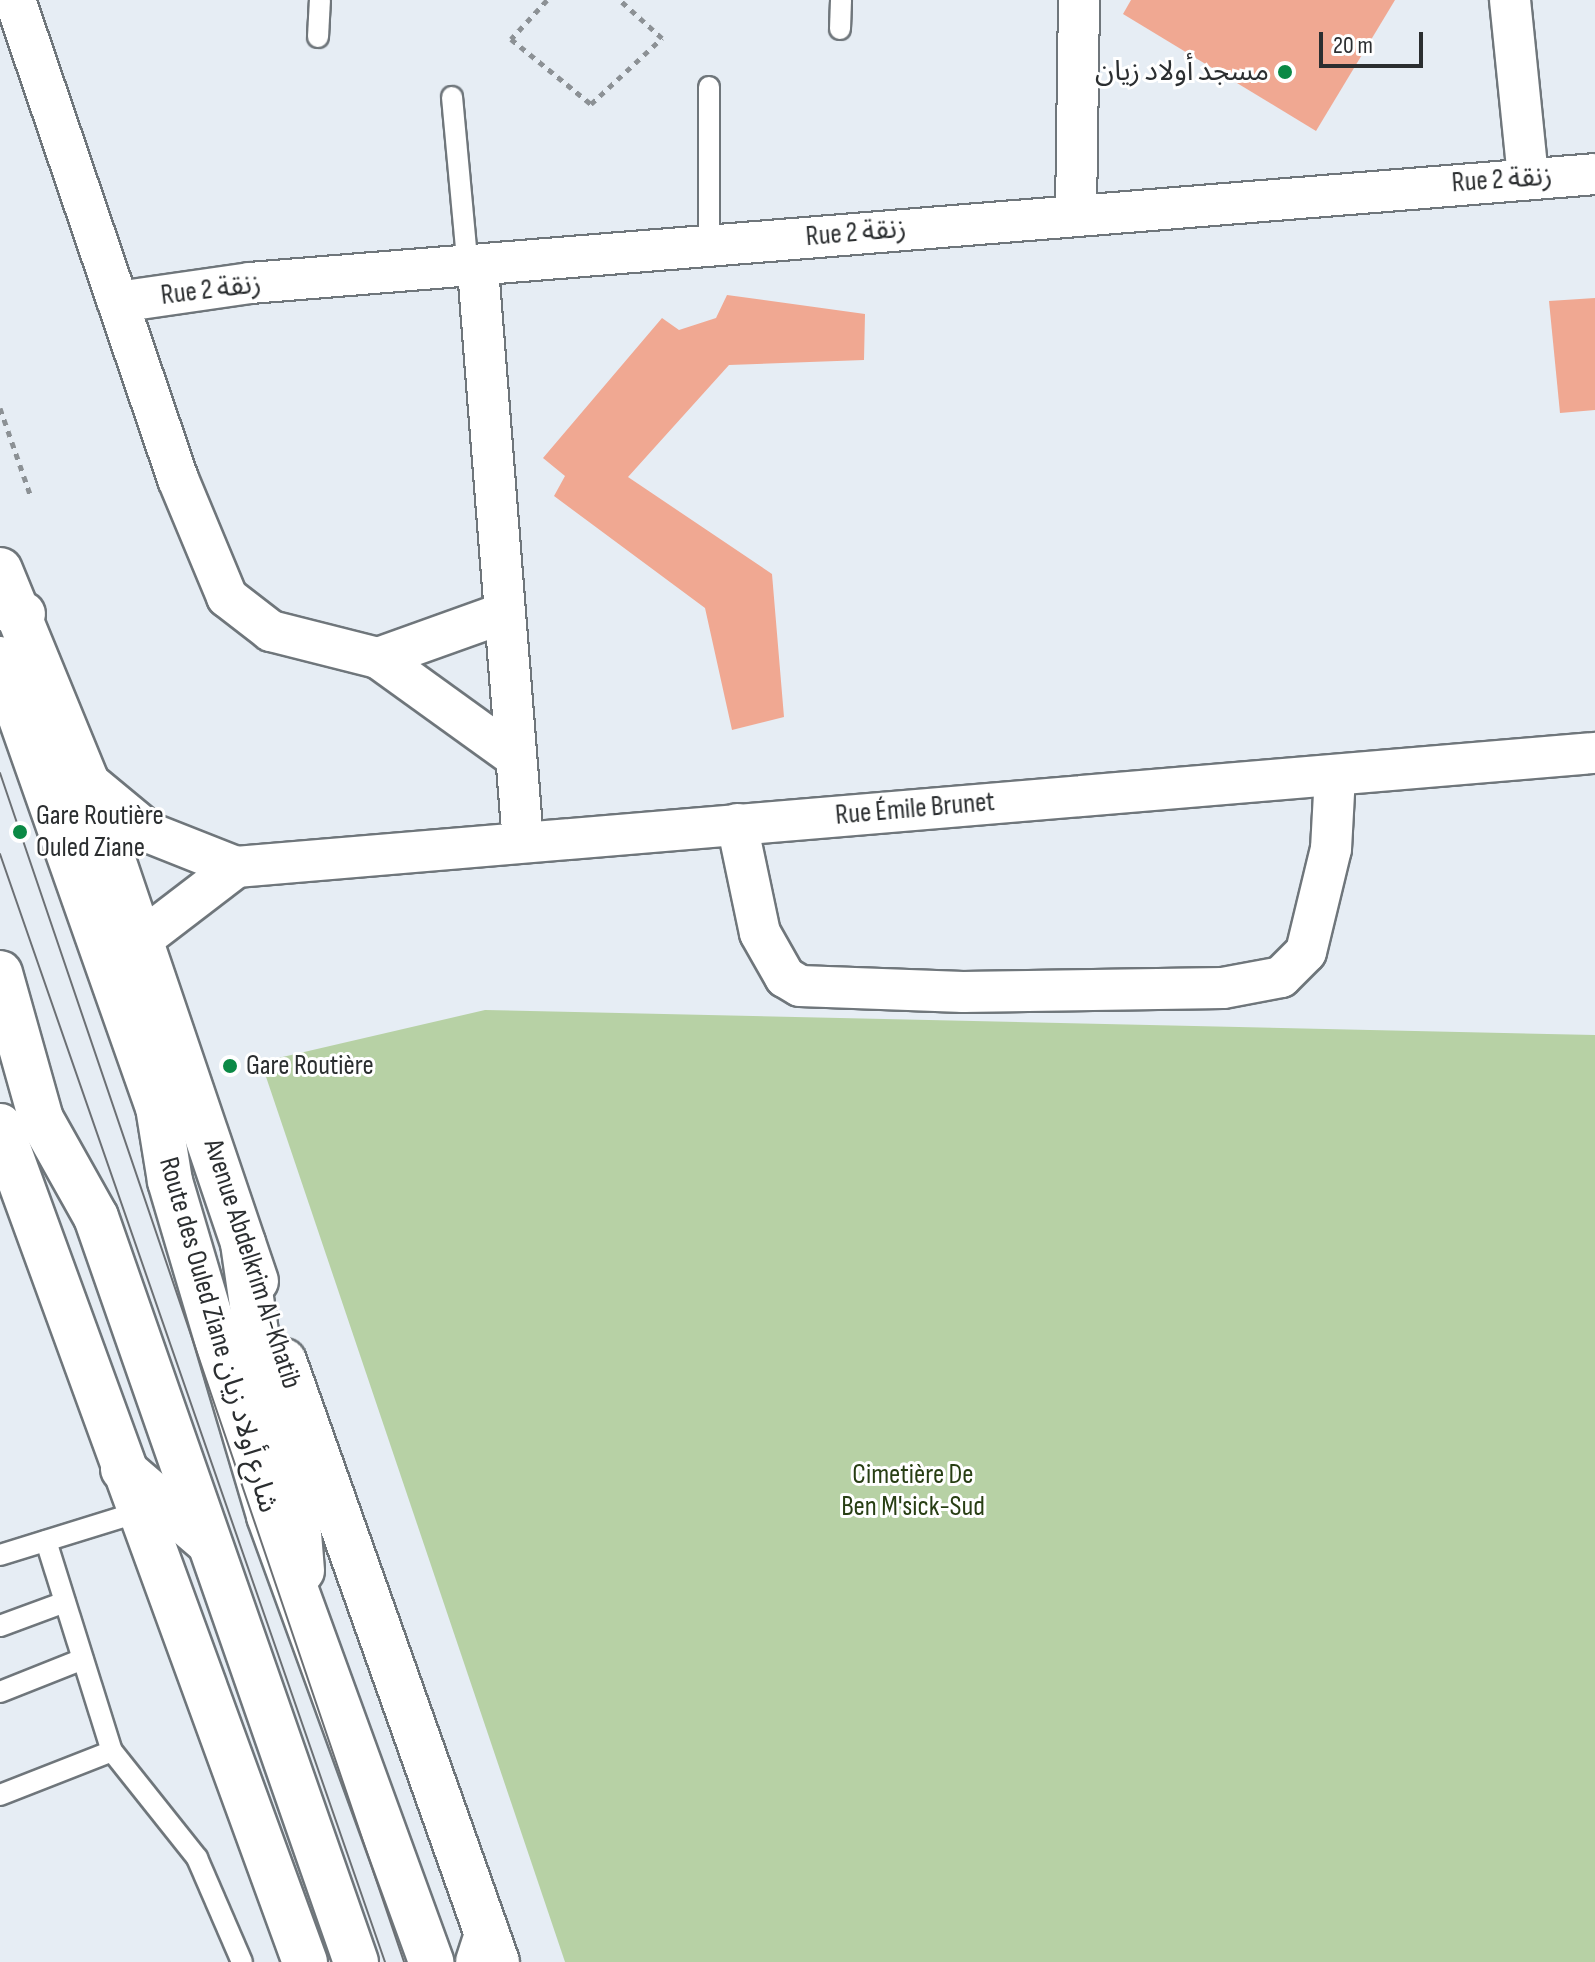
<!DOCTYPE html>
<html>
<head>
<meta charset="utf-8">
<style>
  body { margin:0 }
  #map { position:relative; width:1595px; height:1962px; overflow:hidden; background:#e6edf4; font-family:"Sofia Sans Condensed","Noto Sans Arabic",sans-serif }
  div>[style] { position:absolute }
  [style*='--x'] { left:calc(var(--x)*1px); top:calc(var(--y)*1px); width:calc(var(--w)*1px); rotate:calc(var(--a)*1deg) }
  .green>* { inset:0; background:#b7d1a5 }
  .building>* { inset:0; background:#f0a892 }
  .path>* { height:5px; margin-top:-2.5px; transform-origin:0; background:repeating-linear-gradient(90deg,#8c9195 0 6px,transparent 0 12px) }
  .roads { filter:drop-shadow(2px 0 #6f767b) drop-shadow(-2px 0 #6f767b) drop-shadow(0 2px #6f767b) drop-shadow(0 -2px #6f767b) }
  .lane>* { height:20px; margin:-10px; padding:0 10px; transform-origin:10px; border-radius:10px; background:#fff }
  .street>* { height:40px; margin:-20px; padding:0 20px; transform-origin:20px; border-radius:20px; background:#fff }
  .secondary>* { height:44px; margin:-22px; padding:0 22px; transform-origin:22px; border-radius:22px; background:#fff }
  .highway>* { height:44px; margin:-22px; padding:0 22px; transform-origin:22px; border-radius:22px; background:#fff }
  .tram>* { height:2px; margin:-1px; padding:0 1px; transform-origin:1px; border-radius:1px; background:#6c7074 }
  .dots>* { width:22px; height:22px; translate:-50% -50%; box-sizing:border-box; border:4px solid #fff; border-radius:50% }
  span { translate:-50% -50%; white-space:nowrap; text-align:center; line-height:1.15; -webkit-text-stroke:6px #fff; paint-order:stroke }
  .poi-label { font-size:28px; color:#2b2e30 }
  .right { translate:-100% -50%; text-align:right }
  .left { translate:0 -50%; text-align:left }
  .street-label { font-size:28px; color:#2b2e30 }
  .park-label { font-size:28px; color:#273e13 }
  .scale { position:absolute; left:1319px; top:32px; width:104px; height:36px; box-sizing:border-box; border:4px solid #2b2e30; border-top:0; padding-left:10px; font-size:24px; line-height:28px; white-space:nowrap; color:#2b2e30; -webkit-text-stroke:6px #fff; paint-order:stroke }
</style>
</head>
<body>
<div id="map">
  <div class="green">
    <i style="clip-path:polygon(485px 1010px,1595px 1035px,1595px 1962px,565px 1962px,261px 1062px)"></i>
  </div>
  <div class="building">
    <i style="clip-path:polygon(1131px 0,1395px 0,1316px 131px,1123px 14px)"></i>
    <i style="clip-path:polygon(727px 295px,865px 314px,864px 360px,729px 365px,628px 477px,772px 574px,784px 717px,732px 730px,705px 608px,554px 496px,565px 476px,543px 458px,662px 318px,679px 330px,716px 318px)"></i>
    <i style="clip-path:polygon(1595px 298px,1595px 410px,1560px 413px,1549px 301px)"></i>
  </div>
  <div class="path">
    <i style="--x:547;--y:0;--w:53;--a:132.7"></i>
    <i style="--x:511;--y:39;--w:103;--a:39.1"></i>
    <i style="--x:591;--y:104;--w:97;--a:-42.9"></i>
    <i style="--x:662;--y:38;--w:57;--a:-137.9"></i>
    <i style="--x:0;--y:408;--w:91;--a:70.8"></i>
  </div>
  <div class="roads">
    <div class="lane">
      <i style="--x:840;--y:29;--w:29;--a:-88"></i>
      <i style="--x:318;--y:37;--w:37;--a:-87"></i>
      <i style="--x:709;--y:87;--w:158;--a:90"></i>
      <i style="--x:452;--y:97;--w:172;--a:84.7"></i>
      <i style="--x:46;--y:1541;--w:220;--a:72.6"></i>
      <i style="--x:112;--y:1751;--w:137;--a:51.5"></i>
      <i style="--x:197;--y:1858;--w:113;--a:66.6"></i>
      <i style="--x:0;--y:1555;--w:145;--a:-17.2"></i>
      <i style="--x:0;--y:1626;--w:69;--a:-20.3"></i>
      <i style="--x:0;--y:1692;--w:89;--a:-21.7"></i>
      <i style="--x:0;--y:1795;--w:120;--a:-21.4"></i>
    </div>
    <div class="street">
      <i style="--x:15;--y:0;--w:506;--a:71.21"></i>
      <i style="--x:178;--y:479;--w:128;--a:67.4"></i>
      <i style="--x:227;--y:597;--w:56;--a:37.7"></i>
      <i style="--x:271;--y:631;--w:110;--a:14.2"></i>
      <i style="--x:378;--y:658;--w:164;--a:35.8"></i>
      <i style="--x:1510;--y:0;--w:179;--a:84.2"></i>
      <i style="--x:1076;--y:214;--w:214;--a:-89.2"></i>
      <i style="--x:478;--y:269;--w:575;--a:85.51"></i>
      <i style="--x:118;--y:302;--w:133;--a:-8.2"></i>
      <i style="--x:250;--y:283;--w:1349;--a:-4.63"></i>
      <i style="--x:378;--y:658;--w:131;--a:-19.7"></i>
      <i style="--x:86;--y:780;--w:83;--a:39.6"></i>
      <i style="--x:150;--y:833;--w:92;--a:21.6"></i>
      <i style="--x:236;--y:867;--w:1364;--a:-4.8"></i>
      <i style="--x:737;--y:824;--w:111;--a:78.1"></i>
      <i style="--x:760;--y:933;--w:51;--a:60.4"></i>
      <i style="--x:785;--y:977;--w:17;--a:31"></i>
      <i style="--x:800;--y:986;--w:163;--a:2.1"></i>
      <i style="--x:963;--y:992;--w:260;--a:-0.9"></i>
      <i style="--x:1223;--y:988;--w:59;--a:-10.7"></i>
      <i style="--x:1281;--y:977;--w:35;--a:-45"></i>
      <i style="--x:1306;--y:952;--w:106;--a:-76.4"></i>
      <i style="--x:1331;--y:849;--w:74;--a:-86.9"></i>
      <i style="--x:141;--y:940;--w:120;--a:-37.5"></i>
    </div>
    <div class="secondary">
      <i style="--x:0;--y:570;--w:227;--a:67.7"></i>
      <i style="--x:86;--y:780;--w:529;--a:71.26"></i>
      <i style="--x:0;--y:1126;--w:890;--a:69.96"></i>
      <i style="--x:284;--y:1361;--w:638;--a:70.49"></i>
    </div>
    <div class="highway">
      <i style="--x:0;--y:607;--w:24;--a:17"></i>
      <i style="--x:0;--y:659;--w:475;--a:70.6"></i>
      <i style="--x:158;--y:1107;--w:75;--a:80.8"></i>
      <i style="--x:170;--y:1181;--w:349;--a:73.5"></i>
      <i style="--x:269;--y:1516;--w:475;--a:70"></i>
      <i style="--x:0;--y:973;--w:152;--a:74.3"></i>
      <i style="--x:41;--y:1119;--w:112;--a:60.7"></i>
      <i style="--x:96;--y:1217;--w:789;--a:70.76"></i>
      <i style="--x:243;--y:1243;--w:97;--a:81.7"></i>
      <i style="--x:257;--y:1339;--w:125;--a:73.3"></i>
      <i style="--x:293;--y:1459;--w:112;--a:85.4"></i>
      <i style="--x:123;--y:1469;--w:113;--a:40.7"></i>
      <i style="--x:478;--y:1962;--w:29;--a:-72"></i>
    </div>
  </div>
  <div class="tram">
    <i style="--x:0;--y:773;--w:1256;--a:71.23"></i>
    <i style="--x:0;--y:854;--w:1173;--a:70.84"></i>
  </div>
  <div class="dots">
    <i style="left:1285px;top:72px;background:#0b8945"></i>
    <i style="left:20px;top:832px;background:#0b8945"></i>
    <i style="left:230px;top:1066px;background:#0b8945"></i>
  </div>
  <div class="poi-label">
    <span class="right" style="left:1269px;top:72px">مسجد أولاد زيان</span>
    <span class="left" style="left:36px;top:832px">Gare Routière<br>Ouled Ziane</span>
    <span class="left" style="left:246px;top:1066px">Gare Routière</span>
  </div>
  <div class="street-label">
    <span style="left:1502px;top:180px;rotate:-4deg">Rue 2 زنقة</span>
    <span style="left:856px;top:233px;rotate:-5deg">Rue 2 زنقة</span>
    <span style="left:211px;top:290px;rotate:-7deg">Rue 2 زنقة</span>
    <span style="left:915px;top:809px;rotate:-5deg">Rue Émile Brunet</span>
    <span style="left:252px;top:1264px;rotate:72deg">Avenue Abdelkrim Al-Khatib</span>
    <span style="left:218px;top:1335px;rotate:74deg">Route des Ouled Ziane شارع أولاد زيان</span>
  </div>
  <div class="park-label">
    <span style="left:913px;top:1491px">Cimetière De<br>Ben M'sick-Sud</span>
  </div>
  <div class="scale">20 m</div>
</div>
</body>
</html>
